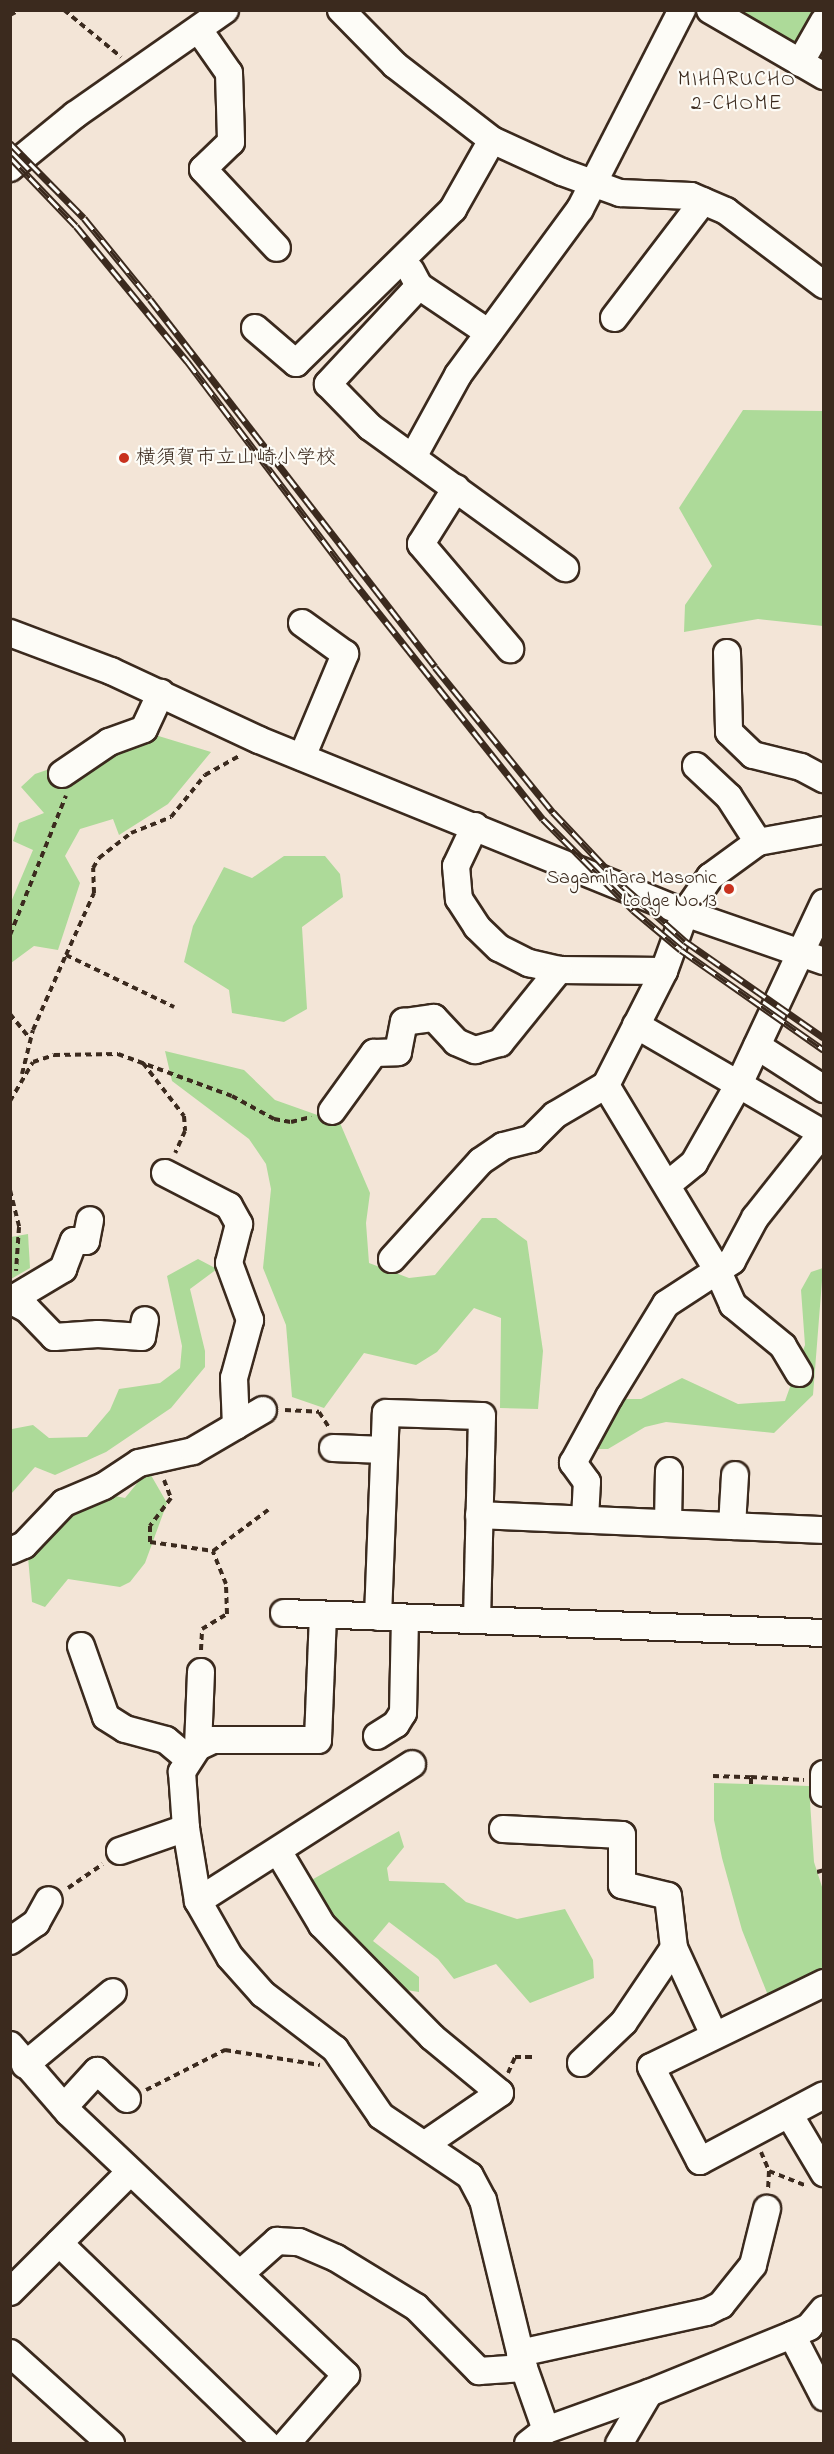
<!DOCTYPE html>
<html>
<head>
<meta charset="utf-8">
<style>
  body { margin:0 }
  #map { position:relative; width:834px; height:2454px; overflow:hidden; background:#f3e5d7; font-family:"Indie Flower","Klee One",sans-serif }
  div>[style] { position:absolute }
  [style*='--x'] { left:calc(var(--x)*1px); top:calc(var(--y)*1px); width:calc(var(--w)*1px); rotate:calc(var(--a)*1deg) }
  .green>* { inset:0; background:#adda99 }
  .path>* { height:4px; margin-top:-2px; transform-origin:0; background:repeating-linear-gradient(90deg,#3b2a1e 0 6px,transparent 0 10.5px) }
  .roads { filter:drop-shadow(2px 0 #3b2a1e) drop-shadow(-2px 0 #3b2a1e) drop-shadow(0 2px #3b2a1e) drop-shadow(0 -2px #3b2a1e) }
  .minor>* { height:26px; margin:-13px; padding:0 13px; transform-origin:13px; border-radius:13px; background:#fdfcf7 }
  .rail>* { height:7px; margin-top:-3.5px; transform-origin:0; background:repeating-linear-gradient(90deg,#fdfcf7 0 14px,#3b2a1e 0 28px); box-sizing:border-box; border-block:2px solid #3b2a1e }
  .dots>* { width:16px; height:16px; translate:-50% -50%; box-sizing:border-box; border:3px solid #fdfcf7; border-radius:50% }
  span { translate:-50% -50%; white-space:nowrap; text-align:center; line-height:1.15; -webkit-text-stroke:4.5px #fdfcf7; paint-order:stroke }
  .poi-label { font-size:20px; color:#3b2a1e }
  .left { translate:0 -50%; text-align:left }
  .right { translate:-100% -50%; text-align:right }
  .neighbourhood-label { font-size:21px; color:#3b2a1e; letter-spacing:1.5px }
  .frame { position:absolute; inset:0; border:12px solid #3b2a1e; pointer-events:none }
</style>
</head>
<body>
<div id="map">
  <div class="green">
    <i style="clip-path:polygon(730px 11px,815px 11px,795px 48px)"></i>
    <i style="clip-path:polygon(743px 410px,823px 411px,823px 626px,758px 619px,684px 632px,685px 605px,712px 566px,679px 508px)"></i>
    <i style="clip-path:polygon(152px 734px,211px 752px,168px 804px,119px 835px,113px 819px,80px 829px,65px 856px,80px 883px,58px 950px,34px 946px,11px 963px,11px 902px,33px 850px,13px 841px,19px 823px,44px 813px,21px 787px,35px 774px)"></i>
    <i style="clip-path:polygon(284px 856px,325px 856px,340px 874px,343px 897px,302px 927px,307px 1009px,284px 1022px,232px 1013px,229px 990px,184px 962px,193px 926px,224px 867px,252px 878px)"></i>
    <i style="clip-path:polygon(165px 1051px,244px 1070px,275px 1100px,340px 1123px,370px 1193px,366px 1223px,369px 1263px,409px 1278px,435px 1275px,482px 1218px,496px 1218px,527px 1241px,543px 1351px,538px 1409px,500px 1408px,501px 1318px,474px 1308px,437px 1352px,416px 1365px,364px 1353px,324px 1408px,292px 1397px,286px 1325px,263px 1268px,271px 1189px,266px 1164px,249px 1139px,172px 1081px)"></i>
    <i style="clip-path:polygon(28px 1234px,30px 1268px,11px 1279px,11px 1237px)"></i>
    <i style="clip-path:polygon(198px 1259px,217px 1269px,190px 1289px,205px 1351px,205px 1367px,171px 1408px,106px 1452px,55px 1475px,35px 1467px,11px 1494px,12px 1429px,33px 1425px,49px 1438px,87px 1437px,110px 1410px,119px 1389px,160px 1383px,180px 1368px,182px 1346px,167px 1276px)"></i>
    <i style="clip-path:polygon(823px 1268px,813px 1395px,774px 1433px,666px 1422px,645px 1427px,608px 1449px,589px 1449px,618px 1399px,641px 1399px,682px 1378px,738px 1404px,785px 1401px,805px 1345px,801px 1290px,811px 1272px)"></i>
    <i style="clip-path:polygon(148px 1470px,167px 1503px,145px 1563px,130px 1582px,120px 1587px,68px 1579px,45px 1607px,32px 1602px,27px 1546px,70px 1506px,105px 1494px,125px 1498px)"></i>
    <i style="clip-path:polygon(714px 1783px,809px 1786px,814px 1862px,823px 1890px,823px 1968px,769px 1998px,742px 1930px,722px 1858px,714px 1820px)"></i>
    <i style="clip-path:polygon(399px 1831px,404px 1847px,387px 1868px,389px 1881px,444px 1883px,466px 1902px,517px 1919px,565px 1909px,593px 1960px,594px 1978px,530px 2003px,496px 1964px,454px 1979px,438px 1959px,389px 1922px,373px 1941px,419px 1977px,419px 1992px,400px 1989px,299px 1887px)"></i>
  </div>
  <div class="path">
    <i style="--x:64;--y:10;--w:74;--a:39.5"></i>
    <i style="--x:10;--y:15;--w:11;--a:-27"></i>
    <i style="--x:10;--y:935;--w:150;--a:-68.1"></i>
    <i style="--x:66;--y:955;--w:68;--a:-65.7"></i>
    <i style="--x:94;--y:893;--w:25;--a:-92"></i>
    <i style="--x:93;--y:868;--w:12;--a:-59"></i>
    <i style="--x:99;--y:858;--w:41;--a:-38"></i>
    <i style="--x:131;--y:833;--w:43;--a:-21.8"></i>
    <i style="--x:171;--y:817;--w:54;--a:-51"></i>
    <i style="--x:205;--y:775;--w:41;--a:-29.1"></i>
    <i style="--x:10;--y:1014;--w:32;--a:51"></i>
    <i style="--x:143;--y:1063;--w:67;--a:52.3"></i>
    <i style="--x:184;--y:1116;--w:15;--a:86"></i>
    <i style="--x:185;--y:1131;--w:24;--a:114"></i>
    <i style="--x:22;--y:1074;--w:45;--a:-76"></i>
    <i style="--x:33;--y:1030;--w:82;--a:-66.3"></i>
    <i style="--x:66;--y:955;--w:120;--a:25.7"></i>
    <i style="--x:10;--y:1101;--w:45;--a:-59.5"></i>
    <i style="--x:33;--y:1062;--w:22;--a:-18"></i>
    <i style="--x:54;--y:1055;--w:64;--a:-0.9"></i>
    <i style="--x:118;--y:1054;--w:121;--a:20.2"></i>
    <i style="--x:232;--y:1096;--w:48;--a:28.7"></i>
    <i style="--x:274;--y:1119;--w:17;--a:10"></i>
    <i style="--x:291;--y:1122;--w:21;--a:-14"></i>
    <i style="--x:10;--y:1190;--w:38;--a:76"></i>
    <i style="--x:19;--y:1227;--w:44;--a:93.9"></i>
    <i style="--x:285;--y:1410;--w:34;--a:3"></i>
    <i style="--x:319;--y:1412;--w:17;--a:57"></i>
    <i style="--x:164;--y:1480;--w:19;--a:69"></i>
    <i style="--x:171;--y:1498;--w:35;--a:127"></i>
    <i style="--x:150;--y:1526;--w:16;--a:90"></i>
    <i style="--x:150;--y:1542;--w:64;--a:8.1"></i>
    <i style="--x:201;--y:1650;--w:21;--a:-87"></i>
    <i style="--x:202;--y:1629;--w:29;--a:-31"></i>
    <i style="--x:227;--y:1614;--w:30;--a:-92"></i>
    <i style="--x:226;--y:1584;--w:35;--a:-112"></i>
    <i style="--x:213;--y:1551;--w:69;--a:-36.7"></i>
    <i style="--x:713;--y:1776;--w:38;--a:2"></i>
    <i style="--x:751;--y:1784;--w:7;--a:-90"></i>
    <i style="--x:751;--y:1777;--w:53;--a:3.2"></i>
    <i style="--x:817;--y:1872;--w:7;--a:-16"></i>
    <i style="--x:68;--y:1888;--w:42;--a:-34.4"></i>
    <i style="--x:508;--y:2073;--w:17;--a:-66"></i>
    <i style="--x:515;--y:2057;--w:18;--a:0"></i>
    <i style="--x:146;--y:2090;--w:89;--a:-26.9"></i>
    <i style="--x:225;--y:2050;--w:96;--a:9"></i>
    <i style="--x:761;--y:2152;--w:21;--a:67"></i>
    <i style="--x:769;--y:2171;--w:17;--a:93"></i>
    <i style="--x:769;--y:2171;--w:41;--a:21.5"></i>
  </div>
  <div class="roads">
    <div class="minor">
      <i style="--x:341;--y:10;--w:77;--a:45.5"></i>
      <i style="--x:395;--y:65;--w:123;--a:37.7"></i>
      <i style="--x:492;--y:140;--w:77;--a:24.6"></i>
      <i style="--x:562;--y:172;--w:62;--a:19.9"></i>
      <i style="--x:620;--y:193;--w:71;--a:2.4"></i>
      <i style="--x:691;--y:196;--w:38;--a:23"></i>
      <i style="--x:726;--y:211;--w:123;--a:37.1"></i>
      <i style="--x:710;--y:10;--w:132;--a:30.1"></i>
      <i style="--x:199;--y:30;--w:52;--a:55.1"></i>
      <i style="--x:229;--y:73;--w:69;--a:88.3"></i>
      <i style="--x:231;--y:142;--w:39;--a:136"></i>
      <i style="--x:203;--y:169;--w:108;--a:46.9"></i>
      <i style="--x:800;--y:63;--w:48;--a:-60.3"></i>
      <i style="--x:10;--y:168;--w:84;--a:-39.2"></i>
      <i style="--x:75;--y:115;--w:183;--a:-35"></i>
      <i style="--x:411;--y:271;--w:17;--a:62"></i>
      <i style="--x:419;--y:286;--w:84;--a:33.9"></i>
      <i style="--x:419;--y:286;--w:134;--a:132.9"></i>
      <i style="--x:328;--y:384;--w:60;--a:45.7"></i>
      <i style="--x:370;--y:427;--w:241;--a:35.9"></i>
      <i style="--x:614;--y:318;--w:147;--a:-52.7"></i>
      <i style="--x:255;--y:328;--w:54;--a:40.5"></i>
      <i style="--x:296;--y:363;--w:220;--a:-44.4"></i>
      <i style="--x:453;--y:209;--w:79;--a:-60.5"></i>
      <i style="--x:413;--y:457;--w:94;--a:-61.2"></i>
      <i style="--x:458;--y:375;--w:206;--a:-53.7"></i>
      <i style="--x:580;--y:209;--w:224;--a:-62.9"></i>
      <i style="--x:456;--y:488;--w:66;--a:122"></i>
      <i style="--x:421;--y:544;--w:138;--a:49.7"></i>
      <i style="--x:10;--y:633;--w:108;--a:20.6"></i>
      <i style="--x:111;--y:671;--w:163;--a:25"></i>
      <i style="--x:259;--y:740;--w:460;--a:22.1"></i>
      <i style="--x:685;--y:913;--w:147;--a:19.1"></i>
      <i style="--x:727;--y:653;--w:79;--a:88.5"></i>
      <i style="--x:729;--y:732;--w:33;--a:44"></i>
      <i style="--x:753;--y:755;--w:49;--a:14"></i>
      <i style="--x:801;--y:767;--w:26;--a:28"></i>
      <i style="--x:302;--y:757;--w:112;--a:-67.3"></i>
      <i style="--x:345;--y:654;--w:53;--a:-144.2"></i>
      <i style="--x:696;--y:766;--w:45;--a:43.2"></i>
      <i style="--x:729;--y:797;--w:54;--a:57.2"></i>
      <i style="--x:62;--y:774;--w:57;--a:-34.2"></i>
      <i style="--x:109;--y:742;--w:37;--a:-20"></i>
      <i style="--x:144;--y:729;--w:40;--a:-65"></i>
      <i style="--x:475;--y:826;--w:44;--a:115.4"></i>
      <i style="--x:456;--y:866;--w:33;--a:85"></i>
      <i style="--x:459;--y:899;--w:33;--a:57"></i>
      <i style="--x:477;--y:927;--w:30;--a:44"></i>
      <i style="--x:499;--y:948;--w:34;--a:27"></i>
      <i style="--x:529;--y:963;--w:31;--a:13"></i>
      <i style="--x:559;--y:970;--w:105;--a:0.5"></i>
      <i style="--x:636;--y:1025;--w:215;--a:30.1"></i>
      <i style="--x:757;--y:1046;--w:80;--a:32.7"></i>
      <i style="--x:332;--y:1111;--w:72;--a:-54.1"></i>
      <i style="--x:374;--y:1053;--w:24;--a:-2"></i>
      <i style="--x:398;--y:1052;--w:31;--a:-79"></i>
      <i style="--x:404;--y:1022;--w:30;--a:-8"></i>
      <i style="--x:434;--y:1018;--w:33;--a:47"></i>
      <i style="--x:456;--y:1042;--w:21;--a:23"></i>
      <i style="--x:475;--y:1050;--w:26;--a:-16"></i>
      <i style="--x:500;--y:1043;--w:94;--a:-51.1"></i>
      <i style="--x:165;--y:1173;--w:72;--a:27.3"></i>
      <i style="--x:229;--y:1206;--w:21;--a:61"></i>
      <i style="--x:239;--y:1224;--w:40;--a:104.4"></i>
      <i style="--x:229;--y:1263;--w:61;--a:69.8"></i>
      <i style="--x:250;--y:1320;--w:60;--a:105.4"></i>
      <i style="--x:234;--y:1378;--w:48;--a:87.6"></i>
      <i style="--x:667;--y:1185;--w:35;--a:-39"></i>
      <i style="--x:694;--y:1163;--w:93;--a:-60.4"></i>
      <i style="--x:740;--y:1082;--w:198;--a:-64.9"></i>
      <i style="--x:392;--y:1259;--w:132;--a:-47.8"></i>
      <i style="--x:481;--y:1161;--w:27;--a:-34"></i>
      <i style="--x:503;--y:1146;--w:29;--a:-14"></i>
      <i style="--x:531;--y:1139;--w:34;--a:-45"></i>
      <i style="--x:555;--y:1115;--w:59;--a:-30.5"></i>
      <i style="--x:10;--y:1300;--w:19;--a:28"></i>
      <i style="--x:27;--y:1309;--w:39;--a:46"></i>
      <i style="--x:54;--y:1337;--w:44;--a:-3.9"></i>
      <i style="--x:98;--y:1334;--w:44;--a:3.9"></i>
      <i style="--x:142;--y:1337;--w:17;--a:-80"></i>
      <i style="--x:11;--y:1300;--w:61;--a:-30.8"></i>
      <i style="--x:63;--y:1269;--w:30;--a:-69"></i>
      <i style="--x:74;--y:1241;--w:12;--a:0"></i>
      <i style="--x:86;--y:1241;--w:21;--a:-79"></i>
      <i style="--x:799;--y:1373;--w:31;--a:-121"></i>
      <i style="--x:783;--y:1346;--w:65;--a:-140.6"></i>
      <i style="--x:733;--y:1305;--w:37;--a:-114"></i>
      <i style="--x:718;--y:1271;--w:217;--a:-121.1"></i>
      <i style="--x:606;--y:1085;--w:128;--a:-63"></i>
      <i style="--x:664;--y:971;--w:62;--a:-70.1"></i>
      <i style="--x:685;--y:913;--w:44;--a:-55.2"></i>
      <i style="--x:710;--y:877;--w:59;--a:-36.1"></i>
      <i style="--x:758;--y:842;--w:67;--a:-10.3"></i>
      <i style="--x:333;--y:1448;--w:51;--a:2.2"></i>
      <i style="--x:479;--y:1515;--w:345;--a:2.5"></i>
      <i style="--x:585;--y:1519;--w:37;--a:-87"></i>
      <i style="--x:587;--y:1482;--w:24;--a:-126"></i>
      <i style="--x:573;--y:1463;--w:75;--a:-61.4"></i>
      <i style="--x:609;--y:1397;--w:109;--a:-58.5"></i>
      <i style="--x:666;--y:1304;--w:79;--a:-33.1"></i>
      <i style="--x:732;--y:1261;--w:49;--a:-61.9"></i>
      <i style="--x:755;--y:1218;--w:111;--a:-51.6"></i>
      <i style="--x:668;--y:1523;--w:52;--a:-88.9"></i>
      <i style="--x:732;--y:1526;--w:51;--a:-86.6"></i>
      <i style="--x:10;--y:1551;--w:15;--a:-23"></i>
      <i style="--x:24;--y:1545;--w:58;--a:-46.4"></i>
      <i style="--x:64;--y:1503;--w:43;--a:-23"></i>
      <i style="--x:104;--y:1486;--w:42;--a:-33.3"></i>
      <i style="--x:139;--y:1463;--w:55;--a:-12.5"></i>
      <i style="--x:193;--y:1451;--w:81;--a:-30.4"></i>
      <i style="--x:284;--y:1613;--w:540;--a:2.12"></i>
      <i style="--x:323;--y:1615;--w:125;--a:92.3"></i>
      <i style="--x:318;--y:1740;--w:105;--a:180"></i>
      <i style="--x:213;--y:1740;--w:17;--a:155"></i>
      <i style="--x:198;--y:1747;--w:30;--a:123"></i>
      <i style="--x:182;--y:1772;--w:56;--a:85.9"></i>
      <i style="--x:186;--y:1828;--w:74;--a:80.7"></i>
      <i style="--x:198;--y:1901;--w:64;--a:60.3"></i>
      <i style="--x:230;--y:1957;--w:50;--a:48.3"></i>
      <i style="--x:263;--y:1994;--w:91;--a:37.4"></i>
      <i style="--x:335;--y:2049;--w:81;--a:55.5"></i>
      <i style="--x:381;--y:2116;--w:107;--a:34"></i>
      <i style="--x:470;--y:2176;--w:27;--a:62"></i>
      <i style="--x:483;--y:2200;--w:173;--a:76.3"></i>
      <i style="--x:524;--y:2368;--w:66;--a:70.5"></i>
      <i style="--x:378;--y:1617;--w:204;--a:-87.8"></i>
      <i style="--x:386;--y:1413;--w:96;--a:1.8"></i>
      <i style="--x:482;--y:1416;--w:203;--a:91.4"></i>
      <i style="--x:81;--y:1646;--w:75;--a:70.6"></i>
      <i style="--x:106;--y:1717;--w:22;--a:32"></i>
      <i style="--x:125;--y:1729;--w:42;--a:15"></i>
      <i style="--x:166;--y:1740;--w:30;--a:40"></i>
      <i style="--x:377;--y:1736;--w:22;--a:-32"></i>
      <i style="--x:396;--y:1724;--w:13;--a:-58"></i>
      <i style="--x:403;--y:1713;--w:95;--a:-88.8"></i>
      <i style="--x:198;--y:1747;--w:75;--a:-87.7"></i>
      <i style="--x:824;--y:1774;--w:19;--a:90"></i>
      <i style="--x:503;--y:1829;--w:119;--a:2.9"></i>
      <i style="--x:622;--y:1835;--w:50;--a:90"></i>
      <i style="--x:622;--y:1885;--w:47;--a:13.4"></i>
      <i style="--x:668;--y:1896;--w:52;--a:83.4"></i>
      <i style="--x:674;--y:1948;--w:96;--a:65.3"></i>
      <i style="--x:120;--y:1851;--w:70;--a:-19.2"></i>
      <i style="--x:278;--y:1851;--w:86;--a:59.3"></i>
      <i style="--x:322;--y:1925;--w:157;--a:45.5"></i>
      <i style="--x:432;--y:2037;--w:88;--a:39.5"></i>
      <i style="--x:500;--y:2093;--w:88;--a:145.6"></i>
      <i style="--x:198;--y:1901;--w:254;--a:-32.6"></i>
      <i style="--x:10;--y:1941;--w:32;--a:-35"></i>
      <i style="--x:36;--y:1923;--w:26;--a:-61"></i>
      <i style="--x:824;--y:1983;--w:192;--a:154.1"></i>
      <i style="--x:651;--y:2067;--w:106;--a:62.5"></i>
      <i style="--x:700;--y:2161;--w:140;--a:-28"></i>
      <i style="--x:10;--y:2045;--w:89;--a:49.1"></i>
      <i style="--x:68;--y:2112;--w:383;--a:43.4"></i>
      <i style="--x:346;--y:2375;--w:91;--a:131"></i>
      <i style="--x:581;--y:2063;--w:59;--a:-43.6"></i>
      <i style="--x:624;--y:2022;--w:89;--a:-56"></i>
      <i style="--x:25;--y:2065;--w:114;--a:-39.7"></i>
      <i style="--x:64;--y:2107;--w:49;--a:-47.5"></i>
      <i style="--x:97;--y:2071;--w:41;--a:43"></i>
      <i style="--x:789;--y:2114;--w:69;--a:59.3"></i>
      <i style="--x:59;--y:2243;--w:289;--a:44"></i>
      <i style="--x:240;--y:2274;--w:50;--a:-41.7"></i>
      <i style="--x:277;--y:2241;--w:22;--a:3"></i>
      <i style="--x:299;--y:2242;--w:40;--a:23.4"></i>
      <i style="--x:336;--y:2258;--w:94;--a:31.5"></i>
      <i style="--x:416;--y:2307;--w:90;--a:45.5"></i>
      <i style="--x:479;--y:2371;--w:45;--a:-3.8"></i>
      <i style="--x:10;--y:2292;--w:170;--a:-45"></i>
      <i style="--x:792;--y:2335;--w:70;--a:62.7"></i>
      <i style="--x:10;--y:2353;--w:136;--a:42"></i>
      <i style="--x:520;--y:2353;--w:191;--a:-12.4"></i>
      <i style="--x:707;--y:2312;--w:16;--a:-27"></i>
      <i style="--x:721;--y:2305;--w:51;--a:-51.3"></i>
      <i style="--x:753;--y:2265;--w:58;--a:-76"></i>
      <i style="--x:528;--y:2444;--w:23;--a:-38"></i>
      <i style="--x:546;--y:2430;--w:109;--a:-19.8"></i>
      <i style="--x:649;--y:2393;--w:154;--a:-22.1"></i>
      <i style="--x:792;--y:2335;--w:19;--a:-25"></i>
      <i style="--x:809;--y:2327;--w:23;--a:-50"></i>
      <i style="--x:619;--y:2444;--w:59;--a:-59.5"></i>
    </div>
  </div>
  <div class="rail">
    <i style="--x:10;--y:143;--w:105;--a:45.4"></i>
    <i style="--x:84;--y:218;--w:104;--a:50.8"></i>
    <i style="--x:150;--y:299;--w:465;--a:52.2"></i>
    <i style="--x:435;--y:667;--w:187;--a:50.9"></i>
    <i style="--x:553;--y:812;--w:102;--a:46.6"></i>
    <i style="--x:623;--y:886;--w:83;--a:41.6"></i>
    <i style="--x:685;--y:941;--w:169;--a:34.9"></i>
    <i style="--x:10;--y:157;--w:95;--a:46.3"></i>
    <i style="--x:76;--y:226;--w:175;--a:50.6"></i>
    <i style="--x:187;--y:361;--w:272;--a:52.9"></i>
    <i style="--x:351;--y:578;--w:308;--a:51.5"></i>
    <i style="--x:543;--y:819;--w:128;--a:45.3"></i>
    <i style="--x:633;--y:910;--w:62;--a:39.8"></i>
    <i style="--x:681;--y:950;--w:174;--a:35"></i>
  </div>
  <div class="dots">
    <i style="left:124px;top:458px;background:#c8321e"></i>
    <i style="left:729px;top:889px;background:#c8321e"></i>
  </div>
  <div class="poi-label">
    <span class="left" style="left:136px;top:458px">横須賀市立山崎小学校</span>
    <span class="right" style="left:717px;top:890px">Sagamihara Masonic<br>Lodge No.13</span>
  </div>
  <div class="neighbourhood-label">
    <span style="left:737px;top:92px">MIHARUCHO<br>2-CHOME</span>
  </div>
  <div class="frame"></div>
</div>
</body>
</html>
